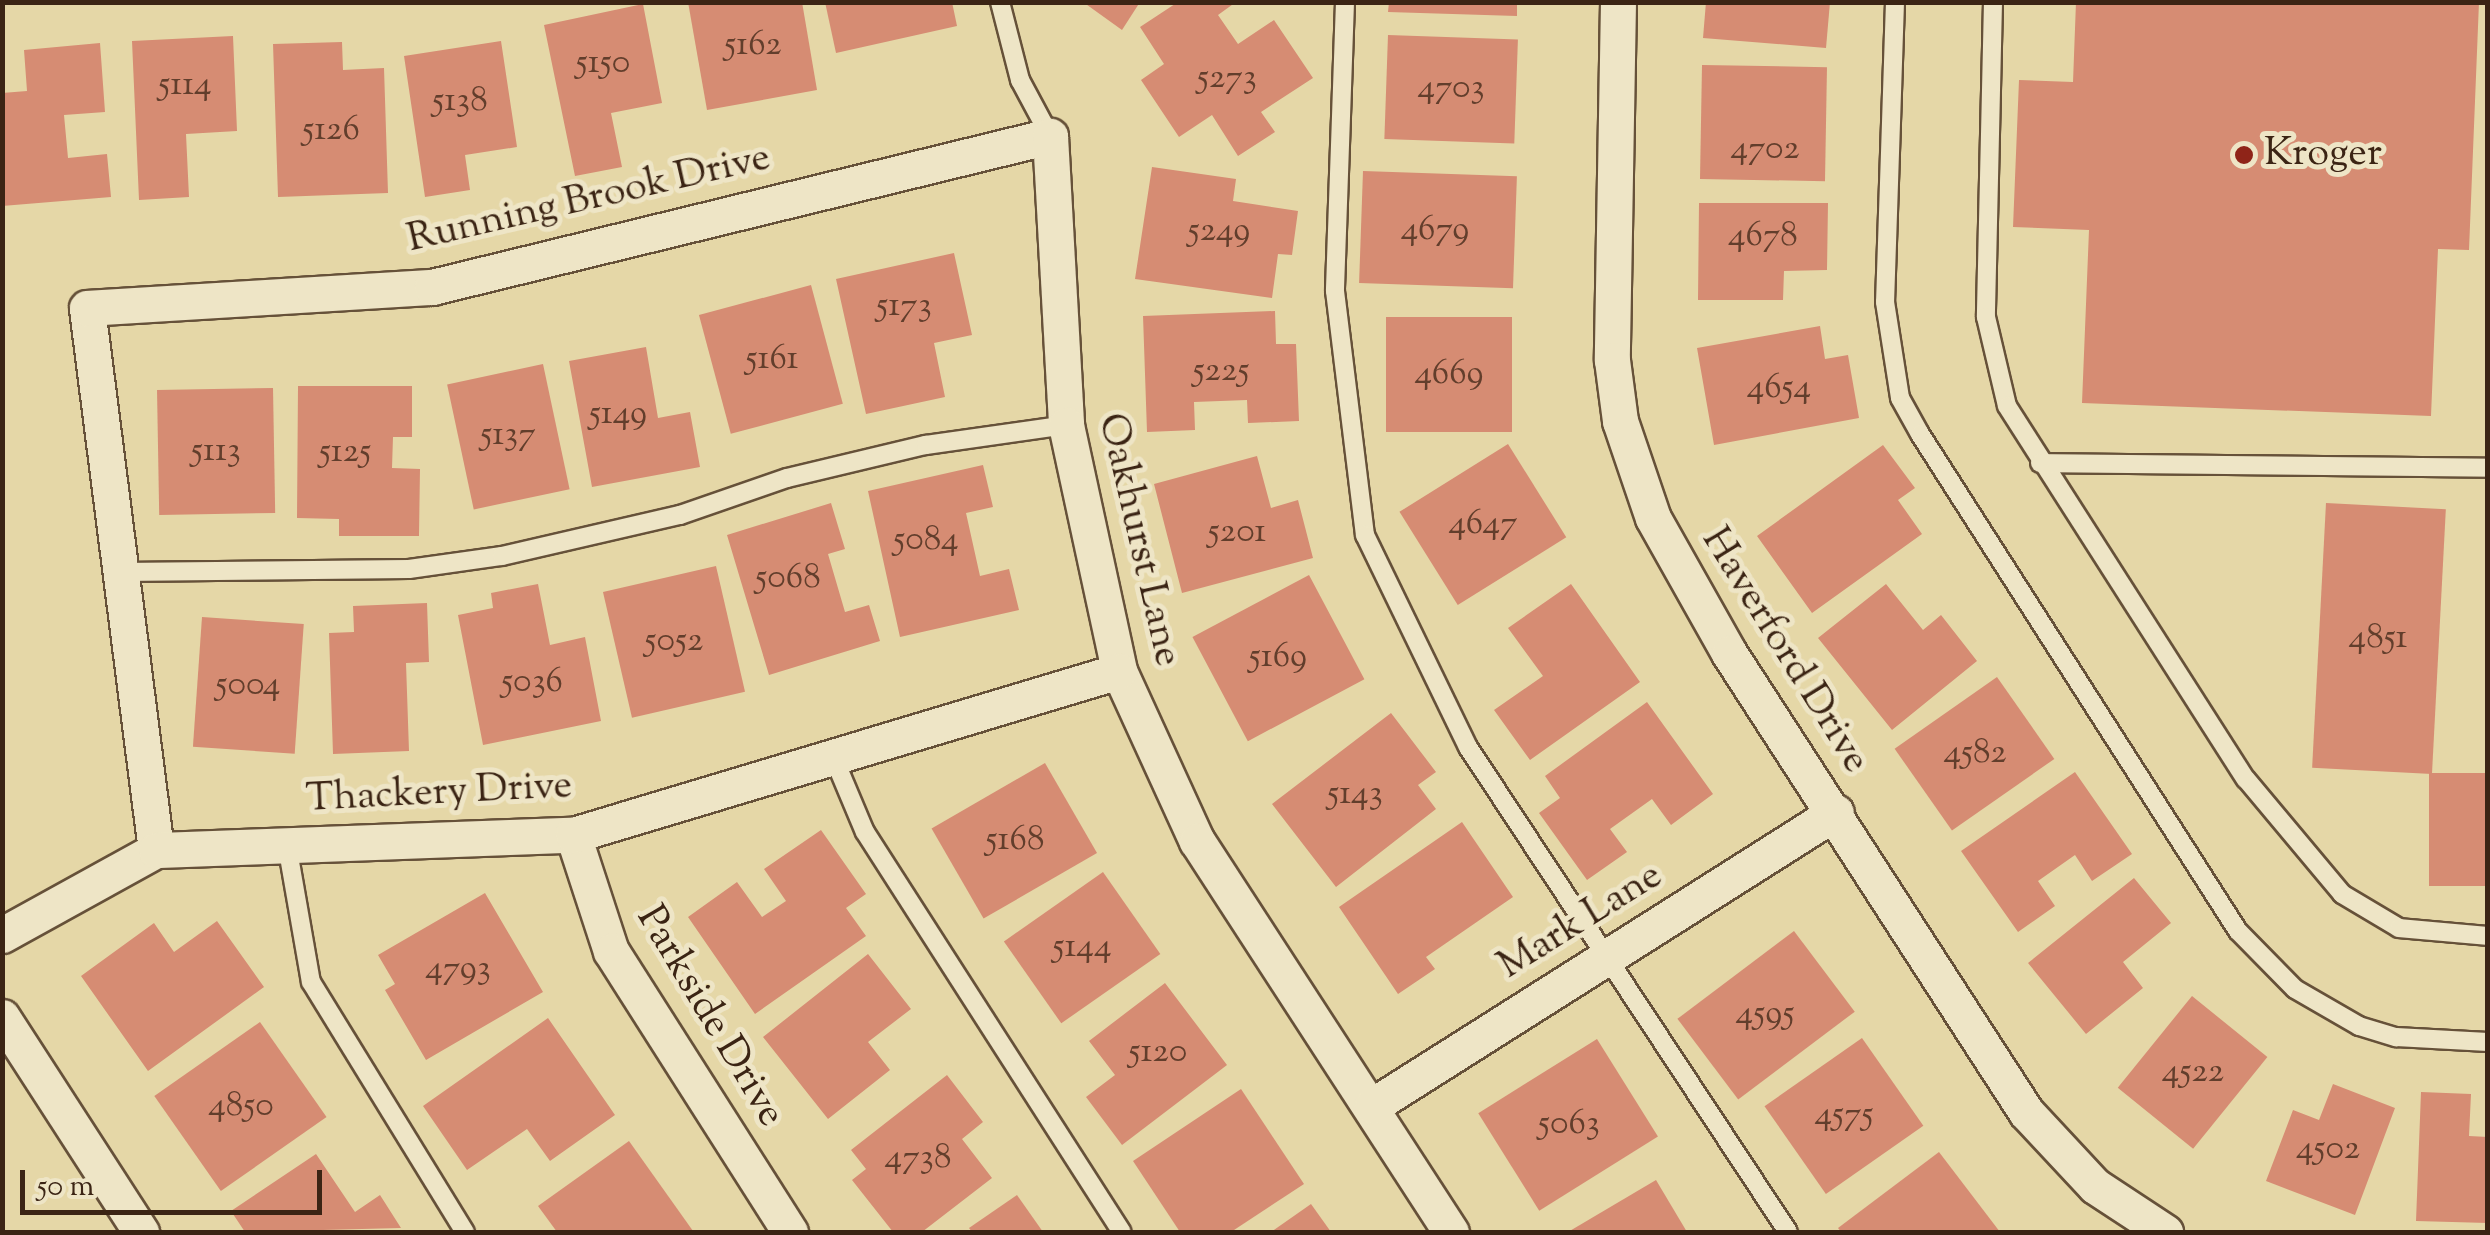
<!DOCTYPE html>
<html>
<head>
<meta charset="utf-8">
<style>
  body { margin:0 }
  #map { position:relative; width:2490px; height:1235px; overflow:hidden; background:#e5d7a7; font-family:"Sorts Mill Goudy",serif }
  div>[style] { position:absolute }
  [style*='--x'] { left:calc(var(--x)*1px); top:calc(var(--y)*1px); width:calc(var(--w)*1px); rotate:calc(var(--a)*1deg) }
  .building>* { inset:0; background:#d68c73; transform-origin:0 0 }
  .roads { filter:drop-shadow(2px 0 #665139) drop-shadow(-2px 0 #665139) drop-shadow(0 2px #665139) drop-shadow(0 -2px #665139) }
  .lane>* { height:18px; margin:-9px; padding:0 9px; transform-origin:9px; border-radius:9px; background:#eee5c6 }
  .street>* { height:35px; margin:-17.5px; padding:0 17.5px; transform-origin:17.5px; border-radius:17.5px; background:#eee5c6 }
  .dots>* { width:28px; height:28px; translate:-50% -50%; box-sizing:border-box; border:5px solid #eee5c6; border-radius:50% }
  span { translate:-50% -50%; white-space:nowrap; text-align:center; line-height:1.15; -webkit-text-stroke:10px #eee5c6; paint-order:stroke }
  .number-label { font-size:35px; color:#623e2c }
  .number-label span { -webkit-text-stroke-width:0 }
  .poi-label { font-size:40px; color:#3b2414 }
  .left { translate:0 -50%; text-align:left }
  .street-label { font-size:40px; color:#3b2414 }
  .frame { position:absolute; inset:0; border:5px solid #3b2414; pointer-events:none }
  .scale { position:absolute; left:20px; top:1170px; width:302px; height:45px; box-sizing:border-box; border:5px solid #3b2414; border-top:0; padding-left:12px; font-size:30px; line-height:35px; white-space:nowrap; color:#3b2414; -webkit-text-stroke:8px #eee5c6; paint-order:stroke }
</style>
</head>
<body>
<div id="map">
  <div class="building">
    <i style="clip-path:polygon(688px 2px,802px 2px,817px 90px,707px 110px)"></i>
    <i style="clip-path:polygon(825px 2px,952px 2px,957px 26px,836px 53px)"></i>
    <i style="clip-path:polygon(1083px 2px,1140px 2px,1122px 30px)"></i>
    <i style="clip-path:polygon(1178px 2px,1236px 2px,1218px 15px,1238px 44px,1274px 20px,1313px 78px,1261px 112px,1275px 132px,1238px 156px,1212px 115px,1179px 137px,1141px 80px,1164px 64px,1140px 27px)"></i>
    <i style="clip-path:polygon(1389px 2px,1517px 2px,1517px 16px,1388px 12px)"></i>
    <i style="clip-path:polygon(1706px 2px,1830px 2px,1826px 48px,1703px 38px)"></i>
    <i style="clip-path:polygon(2076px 2px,2479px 2px,2469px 250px,2438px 249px,2431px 416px,2082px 403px,2089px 230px,2013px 227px,2019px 80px,2073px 82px)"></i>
    <i style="clip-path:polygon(643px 4px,662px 103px,611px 113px,622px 167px,575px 176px,544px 25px)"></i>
    <i style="left:1388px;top:35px;width:130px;height:104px;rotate:2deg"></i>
    <i style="clip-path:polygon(233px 36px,237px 131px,186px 134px,189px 197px,139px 200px,132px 41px)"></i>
    <i style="clip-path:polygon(501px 41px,517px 147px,465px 155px,470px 190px,425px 197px,404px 56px)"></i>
    <i style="clip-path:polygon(342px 42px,343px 70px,384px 68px,388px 193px,278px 197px,273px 44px)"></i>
    <i style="clip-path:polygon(100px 43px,105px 112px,64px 115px,68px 158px,107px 154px,111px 197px,2px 206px,2px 93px,27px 91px,24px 50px)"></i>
    <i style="left:1702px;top:65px;width:125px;height:114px;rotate:1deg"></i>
    <i style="clip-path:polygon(1152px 167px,1236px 179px,1233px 201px,1298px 211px,1292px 255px,1278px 254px,1272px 298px,1135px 279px)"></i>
    <i style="left:1363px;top:171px;width:154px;height:112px;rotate:2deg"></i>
    <i style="clip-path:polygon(1699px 203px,1828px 203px,1827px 270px,1784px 271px,1783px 300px,1698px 300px)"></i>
    <i style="clip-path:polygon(954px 253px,972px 335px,934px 343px,945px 397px,866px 414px,836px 279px)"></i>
    <i style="left:811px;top:285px;width:123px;height:116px;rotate:75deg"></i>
    <i style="clip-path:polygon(1275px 311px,1276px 344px,1296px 344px,1299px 421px,1248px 423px,1247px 400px,1194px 402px,1195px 430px,1147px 432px,1143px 316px)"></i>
    <i style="left:1512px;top:317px;width:115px;height:126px;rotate:90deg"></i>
    <i style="clip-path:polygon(1820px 326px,1825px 359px,1848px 355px,1859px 418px,1714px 445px,1697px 348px)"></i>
    <i style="clip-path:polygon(646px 347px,658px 418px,690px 412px,700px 467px,592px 487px,569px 361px)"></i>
    <i style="left:543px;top:364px;width:128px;height:98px;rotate:78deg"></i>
    <i style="clip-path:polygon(298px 386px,412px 386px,412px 437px,393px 437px,392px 468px,420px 469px,419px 536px,339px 536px,339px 519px,297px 518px)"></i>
    <i style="left:273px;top:388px;width:125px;height:116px;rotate:89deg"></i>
    <i style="left:1508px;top:444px;width:110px;height:128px;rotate:58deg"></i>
    <i style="clip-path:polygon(1883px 445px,1915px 488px,1898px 500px,1922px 534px,1812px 613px,1757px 536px)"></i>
    <i style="clip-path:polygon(1257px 456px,1271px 508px,1298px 500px,1313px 558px,1182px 593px,1154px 484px)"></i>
    <i style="clip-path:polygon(983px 465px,993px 507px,966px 513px,980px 576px,1009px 569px,1019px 610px,900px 637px,868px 491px)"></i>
    <i style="clip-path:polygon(831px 503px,845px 549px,828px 554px,845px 612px,869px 605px,880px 641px,769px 675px,727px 535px)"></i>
    <i style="left:2326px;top:503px;width:120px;height:265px;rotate:3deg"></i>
    <i style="left:716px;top:566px;width:129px;height:116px;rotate:77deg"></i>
    <i style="left:1309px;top:575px;width:118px;height:132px;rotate:62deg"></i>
    <i style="clip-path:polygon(538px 584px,550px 645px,585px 637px,601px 721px,483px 745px,458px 615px,493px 608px,491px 593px)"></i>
    <i style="clip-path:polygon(1571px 584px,1640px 682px,1530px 760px,1494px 710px,1543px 676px,1508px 628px)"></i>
    <i style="clip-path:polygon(1886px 584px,1923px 630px,1941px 615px,1977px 661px,1892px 730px,1818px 638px)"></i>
    <i style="clip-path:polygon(427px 603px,429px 662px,406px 663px,409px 751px,333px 754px,329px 633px,354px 632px,353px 606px)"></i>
    <i style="left:202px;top:617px;width:102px;height:130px;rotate:4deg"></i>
    <i style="left:1997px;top:677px;width:100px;height:125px;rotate:55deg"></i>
    <i style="clip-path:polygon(1647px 702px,1713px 794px,1671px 825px,1652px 799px,1610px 829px,1627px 852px,1587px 880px,1539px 813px,1560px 798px,1545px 776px)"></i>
    <i style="clip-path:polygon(1391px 713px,1436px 772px,1418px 785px,1436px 809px,1336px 887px,1272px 804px)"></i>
    <i style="left:1045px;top:763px;width:104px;height:131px;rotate:60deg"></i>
    <i style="clip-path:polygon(2075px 772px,2132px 854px,2092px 881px,2075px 855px,2038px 881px,2055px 906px,2018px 932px,1961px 851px)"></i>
    <i style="left:2488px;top:773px;width:113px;height:59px;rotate:90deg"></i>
    <i style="clip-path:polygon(1462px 822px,1513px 897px,1426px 957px,1435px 969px,1398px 994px,1339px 907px)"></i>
    <i style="clip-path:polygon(821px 830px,866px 894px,846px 908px,866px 936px,755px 1014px,688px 917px,737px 882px,762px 917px,786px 901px,764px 869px)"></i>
    <i style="left:1103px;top:872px;width:100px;height:121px;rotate:55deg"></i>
    <i style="clip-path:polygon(2134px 878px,2171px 923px,2123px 962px,2143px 988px,2086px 1034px,2028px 963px)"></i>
    <i style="clip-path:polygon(485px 893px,543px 992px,426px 1060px,385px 990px,395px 984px,378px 955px)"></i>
    <i style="clip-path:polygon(217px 921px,264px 987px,148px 1071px,81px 976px,154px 923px,174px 952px)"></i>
    <i style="left:1794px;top:931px;width:101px;height:146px;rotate:53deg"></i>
    <i style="clip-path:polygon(868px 954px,911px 1009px,868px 1042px,890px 1070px,828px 1119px,763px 1037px)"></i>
    <i style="clip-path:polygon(1165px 983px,1227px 1065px,1122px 1145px,1086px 1097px,1115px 1075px,1089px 1041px)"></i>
    <i style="left:2192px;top:996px;width:97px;height:118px;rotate:39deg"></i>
    <i style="clip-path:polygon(548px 1018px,615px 1115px,550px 1161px,527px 1129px,467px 1170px,423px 1106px)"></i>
    <i style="left:260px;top:1022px;width:116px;height:129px;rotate:55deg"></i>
    <i style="left:1862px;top:1038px;width:107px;height:119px;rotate:55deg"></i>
    <i style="left:1597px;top:1039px;width:115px;height:140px;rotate:58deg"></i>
    <i style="clip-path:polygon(947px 1075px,983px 1122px,962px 1139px,992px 1178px,922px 1232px,893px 1232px,852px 1180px,866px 1169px,851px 1150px)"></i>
    <i style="clip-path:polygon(2333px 1084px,2395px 1108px,2355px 1215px,2266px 1181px,2293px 1110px,2319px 1120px)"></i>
    <i style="clip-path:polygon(1241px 1089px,1304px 1184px,1231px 1232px,1180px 1232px,1133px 1161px)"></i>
    <i style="clip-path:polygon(2421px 1092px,2471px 1094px,2469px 1136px,2488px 1137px,2488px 1223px,2416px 1221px)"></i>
    <i style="clip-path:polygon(629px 1141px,693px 1231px,557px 1232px,538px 1206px)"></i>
    <i style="clip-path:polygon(1939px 1152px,2000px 1232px,1841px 1232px,1838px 1228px)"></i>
    <i style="clip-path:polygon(316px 1154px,355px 1212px,380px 1195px,401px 1228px,245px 1232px,231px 1211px)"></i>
    <i style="clip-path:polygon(1656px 1180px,1687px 1232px,1568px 1232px)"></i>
    <i style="clip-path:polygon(1017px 1195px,1043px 1232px,972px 1232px,969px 1228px)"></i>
    <i style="clip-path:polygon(1311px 1204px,1331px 1232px,1271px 1232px)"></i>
  </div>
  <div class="roads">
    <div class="lane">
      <i style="--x:1000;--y:2;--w:81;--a:75.6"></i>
      <i style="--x:1020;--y:80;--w:64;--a:61.8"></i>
      <i style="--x:1345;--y:2;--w:289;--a:92"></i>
      <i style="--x:1335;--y:291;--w:246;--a:83"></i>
      <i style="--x:1365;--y:535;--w:236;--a:64.1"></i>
      <i style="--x:1468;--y:747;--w:581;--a:56.58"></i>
      <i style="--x:1895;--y:2;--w:300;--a:91.9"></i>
      <i style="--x:1885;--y:302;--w:97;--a:81.1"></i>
      <i style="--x:1900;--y:398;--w:41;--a:60.9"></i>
      <i style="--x:1920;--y:434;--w:590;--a:57.39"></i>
      <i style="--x:2238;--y:931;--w:81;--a:45.5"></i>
      <i style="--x:2295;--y:989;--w:74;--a:30"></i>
      <i style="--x:2359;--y:1026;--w:39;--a:17"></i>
      <i style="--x:2396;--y:1037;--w:92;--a:3.1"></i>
      <i style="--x:1993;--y:2;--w:315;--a:91.3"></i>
      <i style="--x:1986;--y:317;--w:91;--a:76.7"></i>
      <i style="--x:2007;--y:406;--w:443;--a:57.4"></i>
      <i style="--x:2246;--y:779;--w:150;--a:50.1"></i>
      <i style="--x:2342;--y:894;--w:66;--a:30.8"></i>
      <i style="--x:2399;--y:928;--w:89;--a:5.1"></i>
      <i style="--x:2040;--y:463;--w:448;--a:0.6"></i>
      <i style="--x:121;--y:572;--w:288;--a:-0.6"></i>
      <i style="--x:409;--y:569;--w:94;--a:-8"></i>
      <i style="--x:502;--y:556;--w:183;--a:-13"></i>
      <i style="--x:680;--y:515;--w:113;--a:-19.1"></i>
      <i style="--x:787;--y:478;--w:143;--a:-13.4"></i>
      <i style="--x:926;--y:445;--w:141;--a:-8.1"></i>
      <i style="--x:833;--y:756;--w:82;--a:67.2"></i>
      <i style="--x:865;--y:832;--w:475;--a:57.3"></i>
      <i style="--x:287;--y:845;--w:139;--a:80.1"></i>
      <i style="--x:311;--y:982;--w:294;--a:58.4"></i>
    </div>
    <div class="street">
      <i style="--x:1618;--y:2;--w:358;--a:91"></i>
      <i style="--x:1612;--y:360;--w:62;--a:82.5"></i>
      <i style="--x:1620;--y:421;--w:102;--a:71.2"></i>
      <i style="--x:1653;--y:518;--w:155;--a:60.6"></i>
      <i style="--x:1729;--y:653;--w:547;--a:57.09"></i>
      <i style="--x:2026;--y:1112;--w:101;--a:47"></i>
      <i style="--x:2095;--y:1186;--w:84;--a:33.3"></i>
      <i style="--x:573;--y:835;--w:122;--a:71.9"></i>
      <i style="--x:611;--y:951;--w:333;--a:57.5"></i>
      <i style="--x:156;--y:850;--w:546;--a:-97.26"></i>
      <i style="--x:87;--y:308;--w:346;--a:-3.5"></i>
      <i style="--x:432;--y:287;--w:636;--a:-13.73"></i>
      <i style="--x:1050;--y:136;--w:289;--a:86.8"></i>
      <i style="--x:1066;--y:425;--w:252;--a:77.8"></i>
      <i style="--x:1119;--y:671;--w:187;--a:65.4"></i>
      <i style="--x:1197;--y:841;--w:466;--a:57"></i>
      <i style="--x:2;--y:935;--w:176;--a:-28.9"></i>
      <i style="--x:156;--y:850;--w:417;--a:-2.1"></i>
      <i style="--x:573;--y:835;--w:570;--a:-16.72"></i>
      <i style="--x:2;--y:1017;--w:256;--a:57.1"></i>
      <i style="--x:1372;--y:1106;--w:549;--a:-32.36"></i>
    </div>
  </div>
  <div class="dots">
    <i style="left:2244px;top:155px;background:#8f2418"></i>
  </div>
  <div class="number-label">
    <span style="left:753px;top:46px">5162</span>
    <span style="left:603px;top:64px">5150</span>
    <span style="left:1227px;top:79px">5273</span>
    <span style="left:185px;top:86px">5114</span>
    <span style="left:1451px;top:89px">4703</span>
    <span style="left:460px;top:102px">5138</span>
    <span style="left:331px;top:131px">5126</span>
    <span style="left:1765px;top:150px">4702</span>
    <span style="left:1435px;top:231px">4679</span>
    <span style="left:1219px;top:232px">5249</span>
    <span style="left:1763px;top:237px">4678</span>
    <span style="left:904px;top:307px">5173</span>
    <span style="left:772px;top:360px">5161</span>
    <span style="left:1221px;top:372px">5225</span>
    <span style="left:1449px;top:375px">4669</span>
    <span style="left:1779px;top:389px">4654</span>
    <span style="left:618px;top:415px">5149</span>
    <span style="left:508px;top:436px">5137</span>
    <span style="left:216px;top:452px">5113</span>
    <span style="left:345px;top:453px">5125</span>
    <span style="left:1483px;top:525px">4647</span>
    <span style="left:1237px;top:533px">5201</span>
    <span style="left:926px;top:541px">5084</span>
    <span style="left:788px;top:579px">5068</span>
    <span style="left:2378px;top:639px">4851</span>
    <span style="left:674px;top:642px">5052</span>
    <span style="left:1278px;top:658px">5169</span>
    <span style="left:532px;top:683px">5036</span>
    <span style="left:248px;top:686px">5004</span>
    <span style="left:1975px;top:754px">4582</span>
    <span style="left:1355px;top:795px">5143</span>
    <span style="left:1015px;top:841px">5168</span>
    <span style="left:1082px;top:948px">5144</span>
    <span style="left:458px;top:970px">4793</span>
    <span style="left:1765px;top:1015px">4595</span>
    <span style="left:1158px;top:1053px">5120</span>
    <span style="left:2193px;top:1073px">4522</span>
    <span style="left:241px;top:1107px">4850</span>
    <span style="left:1844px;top:1116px">4575</span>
    <span style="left:1569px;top:1125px">5063</span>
    <span style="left:2328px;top:1150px">4502</span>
    <span style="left:918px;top:1159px">4738</span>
  </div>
  <div class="poi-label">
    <span class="left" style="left:2264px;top:155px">Kroger</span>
  </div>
  <div class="street-label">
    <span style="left:589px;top:200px;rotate:-13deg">Running Brook Drive</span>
    <span style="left:1138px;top:540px;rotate:77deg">Oakhurst Lane</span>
    <span style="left:1784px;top:651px;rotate:58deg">Haverford Drive</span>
    <span style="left:439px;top:794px;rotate:-3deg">Thackery Drive</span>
    <span style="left:1581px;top:922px;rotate:-32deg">Mark Lane</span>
    <span style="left:709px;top:1017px;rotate:59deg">Parkside Drive</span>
  </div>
  <div class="frame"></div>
  <div class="scale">50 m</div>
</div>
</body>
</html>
